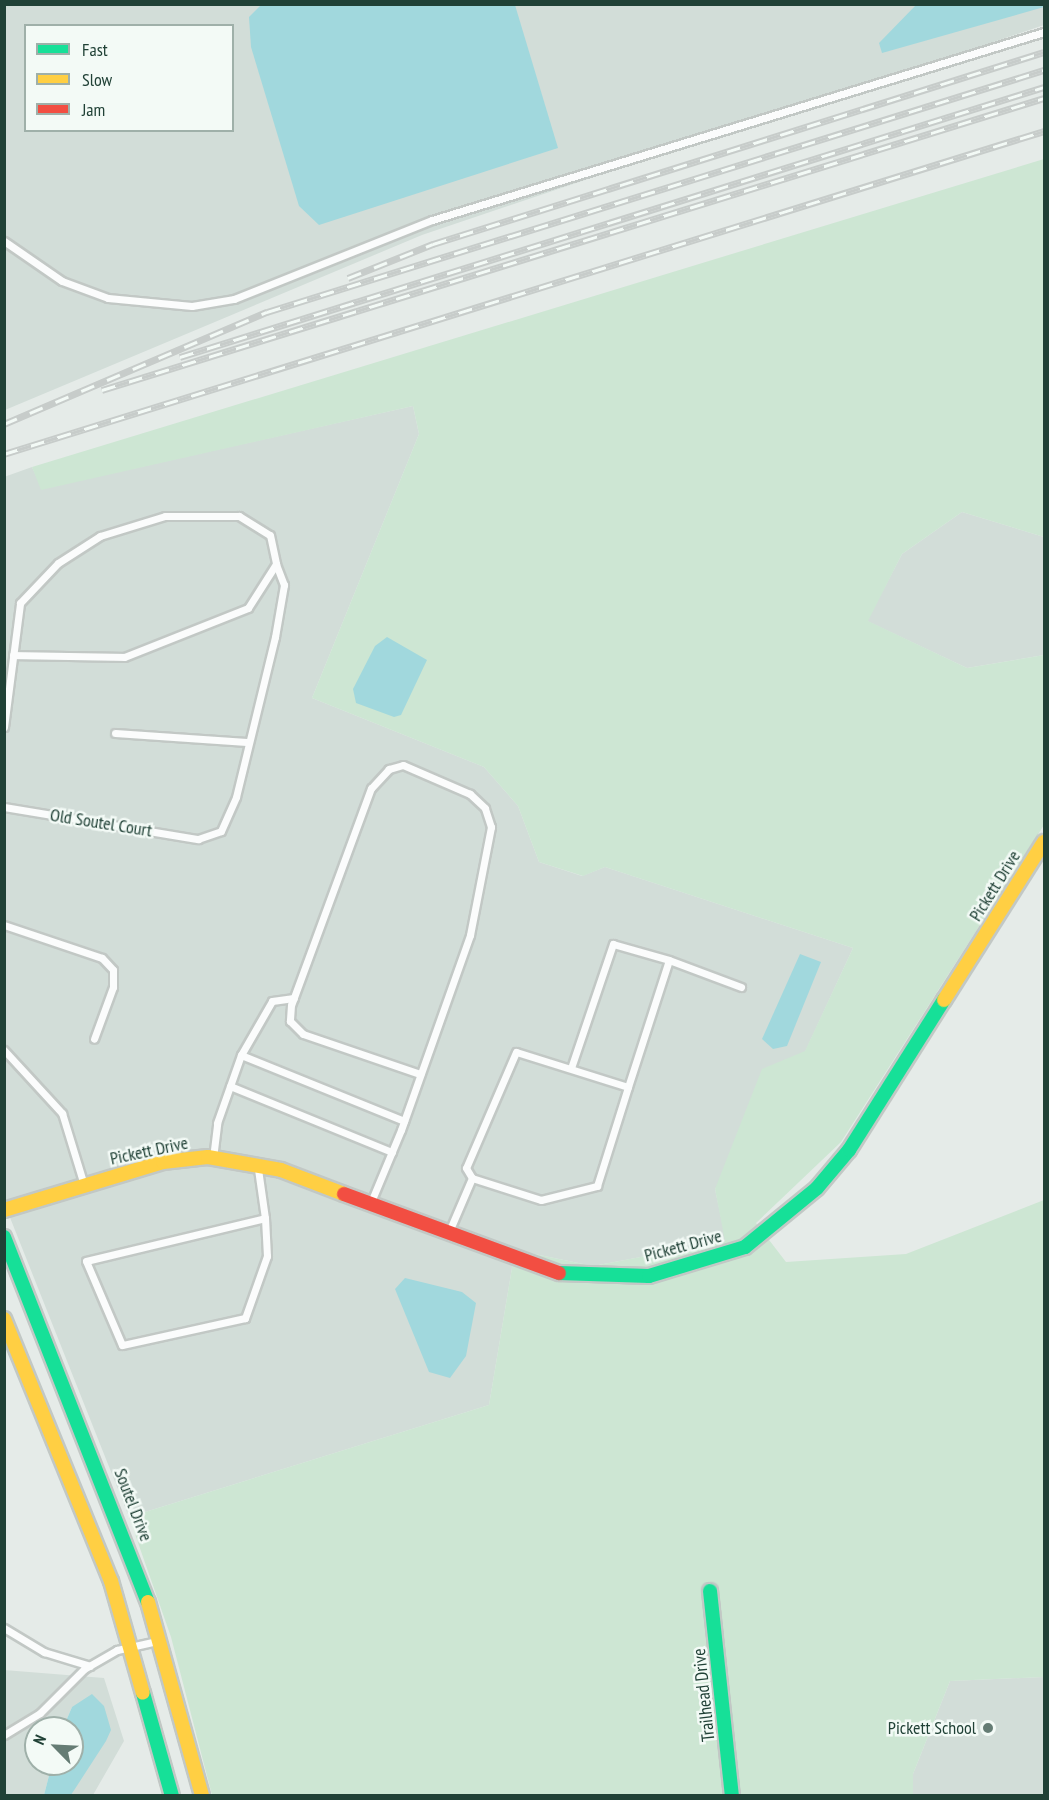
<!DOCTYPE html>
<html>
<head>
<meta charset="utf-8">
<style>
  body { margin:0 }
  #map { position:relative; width:1049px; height:1800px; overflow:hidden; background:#e5ebe8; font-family:"PT Sans Narrow",sans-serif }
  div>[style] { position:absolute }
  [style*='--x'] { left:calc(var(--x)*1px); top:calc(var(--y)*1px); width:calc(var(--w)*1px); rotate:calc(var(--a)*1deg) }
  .built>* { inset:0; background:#d2ddd8 }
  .green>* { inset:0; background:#cde6d3 }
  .water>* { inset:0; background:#a1d8dd }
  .roads { filter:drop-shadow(2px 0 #c2c8c5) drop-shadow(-2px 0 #c2c8c5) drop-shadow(0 2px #c2c8c5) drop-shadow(0 -2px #c2c8c5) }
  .lane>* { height:7px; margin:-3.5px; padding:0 3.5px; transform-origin:3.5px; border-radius:3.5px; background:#fbfcfc }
  .fast>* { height:14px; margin:-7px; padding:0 7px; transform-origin:7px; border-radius:7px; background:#16e098 }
  .slow>* { height:14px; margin:-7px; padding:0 7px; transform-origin:7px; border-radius:7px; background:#ffcf43 }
  .jam>* { height:14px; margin:-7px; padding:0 7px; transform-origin:7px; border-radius:7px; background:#f24e42 }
  .rail>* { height:7px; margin-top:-3.5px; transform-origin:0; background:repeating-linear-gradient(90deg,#f3faf6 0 14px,#c7ccca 0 28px); box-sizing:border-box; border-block:2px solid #c7ccca }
  .dots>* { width:16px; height:16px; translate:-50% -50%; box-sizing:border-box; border:3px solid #f3faf6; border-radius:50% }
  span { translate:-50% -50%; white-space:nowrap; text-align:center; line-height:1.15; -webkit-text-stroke:5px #f3faf6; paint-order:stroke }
  .street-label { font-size:18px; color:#204136 }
  .poi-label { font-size:18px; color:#204136 }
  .right { translate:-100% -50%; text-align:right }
  .frame { position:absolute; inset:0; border:6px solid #204136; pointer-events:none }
  .legend { position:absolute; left:24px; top:24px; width:210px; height:108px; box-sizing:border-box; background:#f3faf6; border:2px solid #9fb0a9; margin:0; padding:8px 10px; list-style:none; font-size:18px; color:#204136 }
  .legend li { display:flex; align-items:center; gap:12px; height:30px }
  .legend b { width:30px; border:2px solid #9fb0a9 }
  .north { position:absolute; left:24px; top:1716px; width:60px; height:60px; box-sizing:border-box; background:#f3faf6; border:2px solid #9fb0a9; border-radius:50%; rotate:294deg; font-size:16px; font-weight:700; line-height:24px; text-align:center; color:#204136 }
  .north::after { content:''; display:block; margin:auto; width:21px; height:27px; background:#657c74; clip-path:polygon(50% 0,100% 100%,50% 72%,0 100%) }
</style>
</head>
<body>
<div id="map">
  <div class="built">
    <i style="clip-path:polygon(evenodd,5px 5px,1044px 5px,1044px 25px,422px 235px,5px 410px,5px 5px,26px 26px,232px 26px,232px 130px,26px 130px,26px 26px)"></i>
    <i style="clip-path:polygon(413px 406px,419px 434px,312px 698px,484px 767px,518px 806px,539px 862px,582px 876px,605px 867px,853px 948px,805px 1052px,715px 1189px,726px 1241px,593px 1266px,515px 1250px,489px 1405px,129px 1517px,5px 1205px,4px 477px,32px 467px,42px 489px)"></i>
    <i style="clip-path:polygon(962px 512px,1044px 537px,1044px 655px,967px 668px,867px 621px,902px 554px)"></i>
    <i style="clip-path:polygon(4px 1670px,104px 1678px,124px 1741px,93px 1795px,71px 1795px,75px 1787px,72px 1707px,63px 1728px,36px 1728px,36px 1764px,52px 1764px,44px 1795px,5px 1795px)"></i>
    <i style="clip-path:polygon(1044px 1677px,1044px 1795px,913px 1795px,913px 1774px,950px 1681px)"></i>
  </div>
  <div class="green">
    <i style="clip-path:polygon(1044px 159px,1044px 537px,962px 512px,902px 554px,868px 621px,967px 668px,1044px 655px,1044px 825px,841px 1142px,756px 1223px,786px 1262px,906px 1254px,1044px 1200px,1044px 1677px,950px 1681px,913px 1774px,913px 1795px,212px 1795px,171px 1637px,129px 1517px,489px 1405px,515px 1250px,593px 1266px,725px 1241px,715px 1189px,762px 1069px,805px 1051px,853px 948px,605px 867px,583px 876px,539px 862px,518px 806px,484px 767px,312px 698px,419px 434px,413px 406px,41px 490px,32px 467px)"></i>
  </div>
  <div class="water">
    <i style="clip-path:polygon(262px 4px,515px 5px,558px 148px,319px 225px,299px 206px,251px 47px,249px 17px)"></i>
    <i style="clip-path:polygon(917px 4px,1044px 4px,1044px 7px,882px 53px,879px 43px)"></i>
    <i style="clip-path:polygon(387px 637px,427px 660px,401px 715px,394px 717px,356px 703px,353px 689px,375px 646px)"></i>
    <i style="clip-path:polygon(800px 954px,821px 962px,787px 1046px,773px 1049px,762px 1039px)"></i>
    <i style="clip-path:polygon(405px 1278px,462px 1292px,476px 1303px,466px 1356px,450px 1378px,429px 1372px,395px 1289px)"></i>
    <i style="clip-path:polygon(92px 1694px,104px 1706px,111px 1730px,106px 1741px,71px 1795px,44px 1795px,52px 1764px,72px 1764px,72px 1728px,63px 1728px,72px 1707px)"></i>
  </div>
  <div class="roads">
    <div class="lane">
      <i style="--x:4;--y:241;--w:70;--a:34.6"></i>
      <i style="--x:62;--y:281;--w:49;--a:20.3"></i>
      <i style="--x:108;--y:298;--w:84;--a:5.4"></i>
      <i style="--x:192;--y:306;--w:43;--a:-9.5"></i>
      <i style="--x:234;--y:299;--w:213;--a:-21.8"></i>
      <i style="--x:432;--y:220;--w:640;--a:-17.08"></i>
      <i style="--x:4;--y:727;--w:125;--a:-82.6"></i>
      <i style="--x:20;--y:603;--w:55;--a:-46.5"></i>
      <i style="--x:58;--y:563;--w:50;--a:-32.7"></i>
      <i style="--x:100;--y:536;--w:68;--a:-17.1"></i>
      <i style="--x:165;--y:516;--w:74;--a:0"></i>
      <i style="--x:239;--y:516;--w:36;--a:32"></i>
      <i style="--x:270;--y:535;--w:30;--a:78"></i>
      <i style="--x:276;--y:564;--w:52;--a:122.5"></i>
      <i style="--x:248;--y:608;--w:133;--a:158.4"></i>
      <i style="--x:124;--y:657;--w:111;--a:-179"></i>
      <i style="--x:115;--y:733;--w:132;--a:3.9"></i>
      <i style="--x:4;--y:807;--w:197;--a:9.4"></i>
      <i style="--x:198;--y:839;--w:24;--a:-19"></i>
      <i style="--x:221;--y:831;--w:37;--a:-66"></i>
      <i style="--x:236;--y:797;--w:165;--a:-76.3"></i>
      <i style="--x:275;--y:637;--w:53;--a:-80.2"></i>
      <i style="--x:284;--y:585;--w:22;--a:-111"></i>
      <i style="--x:4;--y:925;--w:103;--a:18.6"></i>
      <i style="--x:102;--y:958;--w:16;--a:47"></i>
      <i style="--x:113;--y:970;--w:17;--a:90"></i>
      <i style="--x:113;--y:987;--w:55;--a:110.1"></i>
      <i style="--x:4;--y:1050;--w:86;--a:47.4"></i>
      <i style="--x:62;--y:1113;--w:75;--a:73"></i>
      <i style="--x:241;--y:1055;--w:62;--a:-60.1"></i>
      <i style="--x:272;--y:1001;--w:22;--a:-8"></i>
      <i style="--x:571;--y:1068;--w:131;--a:-71.3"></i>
      <i style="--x:613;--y:944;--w:58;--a:15.9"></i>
      <i style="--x:230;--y:1086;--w:175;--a:22.2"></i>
      <i style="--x:628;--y:1087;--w:133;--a:-72.1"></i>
      <i style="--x:669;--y:960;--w:77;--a:20.6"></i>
      <i style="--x:213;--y:1158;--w:35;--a:-83"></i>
      <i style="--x:217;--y:1123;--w:72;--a:-70.6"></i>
      <i style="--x:241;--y:1055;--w:176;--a:22"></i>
      <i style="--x:258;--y:1169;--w:49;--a:81.9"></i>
      <i style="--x:265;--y:1218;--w:38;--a:87"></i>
      <i style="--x:267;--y:1256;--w:66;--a:109.5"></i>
      <i style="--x:245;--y:1318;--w:126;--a:167.6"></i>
      <i style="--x:122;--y:1345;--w:91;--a:-113.2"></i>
      <i style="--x:86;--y:1261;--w:184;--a:-13.5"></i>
      <i style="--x:371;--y:1202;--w:78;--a:-67.4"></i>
      <i style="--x:401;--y:1130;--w:207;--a:-70.5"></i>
      <i style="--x:470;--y:935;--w:110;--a:-79"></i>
      <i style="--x:491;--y:827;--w:20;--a:-108"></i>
      <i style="--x:485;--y:808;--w:21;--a:-137"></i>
      <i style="--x:470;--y:794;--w:73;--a:-156.6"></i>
      <i style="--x:403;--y:765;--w:15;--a:164"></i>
      <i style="--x:389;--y:769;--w:26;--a:133"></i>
      <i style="--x:371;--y:788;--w:231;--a:110.2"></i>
      <i style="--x:291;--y:1005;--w:16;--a:94"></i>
      <i style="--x:290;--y:1021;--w:18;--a:45"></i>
      <i style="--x:303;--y:1034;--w:124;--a:18.9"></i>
      <i style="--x:448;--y:1234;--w:61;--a:-66.8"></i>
      <i style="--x:472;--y:1178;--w:72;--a:17.7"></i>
      <i style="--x:541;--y:1200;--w:58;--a:-14"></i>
      <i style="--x:597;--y:1186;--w:104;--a:-72.6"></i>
      <i style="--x:628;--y:1087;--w:117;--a:-162.6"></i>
      <i style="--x:516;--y:1052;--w:126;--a:113.3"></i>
      <i style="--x:466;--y:1168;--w:12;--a:59"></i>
      <i style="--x:4;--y:1628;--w:47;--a:31"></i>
      <i style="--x:44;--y:1652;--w:48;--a:16.9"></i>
      <i style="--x:4;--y:1735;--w:42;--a:-31.4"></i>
      <i style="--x:40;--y:1713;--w:62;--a:-45"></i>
      <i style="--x:84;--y:1669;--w:38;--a:-30"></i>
      <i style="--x:117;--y:1650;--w:41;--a:-12.7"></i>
    </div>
    <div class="fast">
      <i style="--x:4;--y:1237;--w:392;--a:68.5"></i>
      <i style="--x:559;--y:1273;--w:90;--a:1.9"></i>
      <i style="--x:649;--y:1276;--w:100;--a:-16.8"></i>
      <i style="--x:745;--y:1247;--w:93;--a:-39.3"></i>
      <i style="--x:817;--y:1188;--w:50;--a:-49.9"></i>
      <i style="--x:849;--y:1150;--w:178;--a:-57.7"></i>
      <i style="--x:710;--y:1591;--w:206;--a:83.9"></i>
      <i style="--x:143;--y:1693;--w:107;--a:74.3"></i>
    </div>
    <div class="slow">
      <i style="--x:944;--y:1000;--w:187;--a:-57.7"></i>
      <i style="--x:4;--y:1210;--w:166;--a:-16.8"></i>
      <i style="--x:163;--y:1162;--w:45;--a:-6.3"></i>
      <i style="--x:208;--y:1157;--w:74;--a:10.1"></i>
      <i style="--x:281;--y:1170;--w:67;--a:20.9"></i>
      <i style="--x:4;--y:1319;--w:283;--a:67.8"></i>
      <i style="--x:111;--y:1581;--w:116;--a:74.1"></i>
      <i style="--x:148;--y:1602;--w:201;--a:74.4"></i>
    </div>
    <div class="jam">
      <i style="--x:344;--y:1194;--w:229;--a:20.2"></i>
    </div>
  </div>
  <div class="rail">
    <i style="--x:348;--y:278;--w:92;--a:-21.8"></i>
    <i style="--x:433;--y:244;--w:640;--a:-17.44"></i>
    <i style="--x:180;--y:357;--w:905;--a:-17.35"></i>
    <i style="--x:102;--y:390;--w:986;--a:-17.22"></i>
    <i style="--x:4;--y:424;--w:286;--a:-23.1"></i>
    <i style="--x:267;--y:312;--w:814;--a:-17.3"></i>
    <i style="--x:4;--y:454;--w:1089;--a:-17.25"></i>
  </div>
  <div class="dots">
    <i style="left:988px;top:1728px;background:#657c74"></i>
  </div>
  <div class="street-label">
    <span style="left:101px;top:823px;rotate:9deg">Old Soutel Court</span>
    <span style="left:995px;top:886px;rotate:-58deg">Pickett Drive</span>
    <span style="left:149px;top:1151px;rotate:-12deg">Pickett Drive</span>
    <span style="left:683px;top:1246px;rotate:-15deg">Pickett Drive</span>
    <span style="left:133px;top:1505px;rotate:69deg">Soutel Drive</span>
    <span style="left:704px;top:1695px;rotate:-96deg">Trailhead Drive</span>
  </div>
  <div class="poi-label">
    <span class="right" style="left:976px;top:1728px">Pickett School</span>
  </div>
  <div class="frame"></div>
  <ul class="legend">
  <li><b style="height:8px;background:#16e098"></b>Fast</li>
  <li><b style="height:8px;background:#ffcf43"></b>Slow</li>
  <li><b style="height:8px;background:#f24e42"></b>Jam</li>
  </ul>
  <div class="north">N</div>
</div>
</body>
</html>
